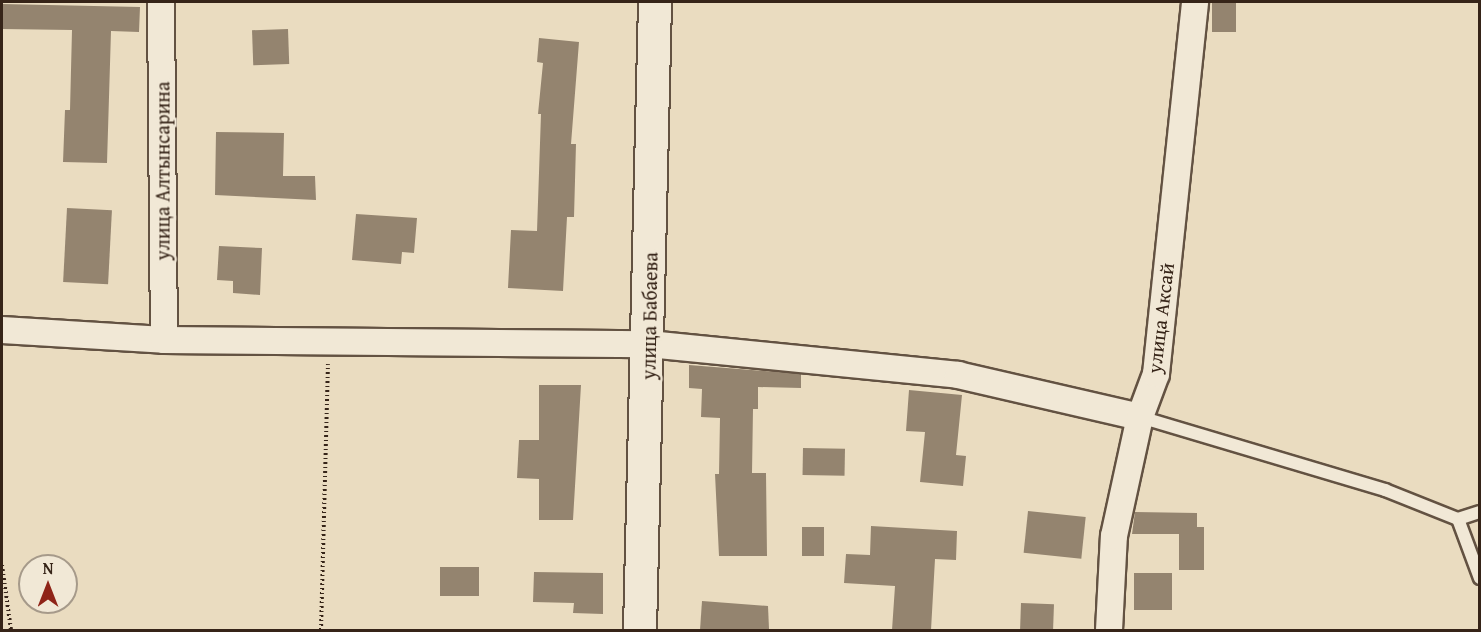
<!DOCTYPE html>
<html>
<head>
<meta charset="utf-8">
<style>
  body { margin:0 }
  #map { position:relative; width:1481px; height:632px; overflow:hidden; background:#eadcc0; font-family:"Gentium Book Plus",serif }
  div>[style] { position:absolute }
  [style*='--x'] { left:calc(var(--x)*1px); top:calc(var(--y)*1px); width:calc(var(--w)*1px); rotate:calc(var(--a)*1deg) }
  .building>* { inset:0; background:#94846f; transform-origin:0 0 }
  .path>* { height:4px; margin-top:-2px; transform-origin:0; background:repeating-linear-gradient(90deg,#362418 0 1.5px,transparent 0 4.5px) }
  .roads { filter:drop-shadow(2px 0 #635242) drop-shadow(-2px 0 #635242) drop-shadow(0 2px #635242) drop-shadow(0 -2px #635242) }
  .service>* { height:12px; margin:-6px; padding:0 6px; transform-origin:6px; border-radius:6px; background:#f1e8d6 }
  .minor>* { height:26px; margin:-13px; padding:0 13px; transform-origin:13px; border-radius:13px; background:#f1e8d6 }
  .tertiary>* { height:32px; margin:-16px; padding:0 16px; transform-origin:16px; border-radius:16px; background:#f1e8d6 }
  span { translate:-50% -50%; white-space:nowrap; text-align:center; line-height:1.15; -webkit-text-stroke:4.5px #f1e8d6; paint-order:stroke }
  .street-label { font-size:20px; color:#362418 }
  .frame { position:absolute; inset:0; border:3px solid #362418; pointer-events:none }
  .north { position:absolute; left:18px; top:554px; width:60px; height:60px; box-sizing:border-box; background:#f1e8d6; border:2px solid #a69a8a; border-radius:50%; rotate:0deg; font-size:16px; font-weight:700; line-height:24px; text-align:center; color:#362418 }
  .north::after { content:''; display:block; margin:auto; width:21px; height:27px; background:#8f2418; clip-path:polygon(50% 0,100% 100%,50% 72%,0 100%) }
</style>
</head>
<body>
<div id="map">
  <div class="building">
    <i style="left:1212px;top:2px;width:24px;height:30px"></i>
    <i style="clip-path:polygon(2px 4px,140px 7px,139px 32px,111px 31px,107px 163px,63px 162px,65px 110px,70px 110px,72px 30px,2px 29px)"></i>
    <i style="left:288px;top:29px;width:35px;height:36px;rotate:88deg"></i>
    <i style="clip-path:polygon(539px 38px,579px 42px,571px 144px,576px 144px,574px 217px,567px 217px,563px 291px,508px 288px,511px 230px,537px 231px,541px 114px,538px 114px,543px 63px,537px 62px)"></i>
    <i style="clip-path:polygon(216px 132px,284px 133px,283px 176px,315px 176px,316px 200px,215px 195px)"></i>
    <i style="left:67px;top:208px;width:45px;height:74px;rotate:3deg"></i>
    <i style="clip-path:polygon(356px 214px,417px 218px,414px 253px,402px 252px,401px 264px,352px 260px)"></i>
    <i style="clip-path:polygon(219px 246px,262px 248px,260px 295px,233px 293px,233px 281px,217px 280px)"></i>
    <i style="clip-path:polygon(689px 365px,801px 374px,801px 388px,758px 387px,758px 409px,753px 409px,752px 473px,766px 473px,767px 556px,719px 556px,715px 474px,719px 474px,720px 418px,701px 417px,702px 389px,689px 388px)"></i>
    <i style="clip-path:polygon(539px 385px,581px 385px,573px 520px,539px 520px,539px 479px,517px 478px,519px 440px,539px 440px)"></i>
    <i style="clip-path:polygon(909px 390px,962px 395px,956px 455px,966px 456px,963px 486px,920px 482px,925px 432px,906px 431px)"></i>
    <i style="left:803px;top:448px;width:42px;height:27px;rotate:1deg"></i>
    <i style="left:1028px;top:511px;width:58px;height:42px;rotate:6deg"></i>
    <i style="clip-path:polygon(1135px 512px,1197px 513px,1197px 527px,1204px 527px,1204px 570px,1179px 570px,1179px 534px,1132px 534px)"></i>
    <i style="clip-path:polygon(871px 526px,957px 531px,956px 560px,935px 559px,931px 630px,892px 630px,895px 586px,844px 583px,846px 554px,870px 555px)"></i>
    <i style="left:802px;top:527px;width:22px;height:29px"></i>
    <i style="left:479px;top:567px;width:29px;height:39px;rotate:90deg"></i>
    <i style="clip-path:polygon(534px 572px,603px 573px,603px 614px,573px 613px,574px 603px,533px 602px)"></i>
    <i style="left:1134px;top:573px;width:38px;height:37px"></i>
    <i style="clip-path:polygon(702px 601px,768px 606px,769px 629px,700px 630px)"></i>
    <i style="left:1021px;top:603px;width:33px;height:27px;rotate:2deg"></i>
  </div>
  <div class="path">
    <i style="--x:2;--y:565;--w:66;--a:82.1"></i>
    <i style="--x:321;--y:630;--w:266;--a:-88.5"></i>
  </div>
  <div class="roads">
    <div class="service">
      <i style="--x:1140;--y:417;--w:256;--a:16.6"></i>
      <i style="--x:1385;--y:490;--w:79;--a:21.7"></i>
      <i style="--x:1458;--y:519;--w:23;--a:-18"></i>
      <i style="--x:1458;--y:519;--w:63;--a:69.6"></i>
    </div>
    <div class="minor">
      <i style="--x:161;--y:2;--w:338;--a:89.5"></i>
      <i style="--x:2;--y:330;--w:162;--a:3.5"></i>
      <i style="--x:164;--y:340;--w:485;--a:0.5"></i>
      <i style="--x:649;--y:344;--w:311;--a:5.7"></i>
      <i style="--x:958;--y:375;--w:187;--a:13"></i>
      <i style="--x:1109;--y:630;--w:94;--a:-87"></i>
      <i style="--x:1114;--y:536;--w:122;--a:-77.7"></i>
      <i style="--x:1140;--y:417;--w:46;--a:-69.6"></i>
      <i style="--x:1156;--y:374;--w:374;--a:-84"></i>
    </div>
    <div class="tertiary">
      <i style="--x:640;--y:630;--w:628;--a:-88.63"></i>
    </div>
  </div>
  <div class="street-label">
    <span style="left:162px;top:171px;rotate:-90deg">улица Алтынсарина</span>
    <span style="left:649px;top:316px;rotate:-89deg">улица Бабаева</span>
    <span style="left:1160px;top:318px;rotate:-83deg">улица Аксай</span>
  </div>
  <div class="frame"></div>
  <div class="north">N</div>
</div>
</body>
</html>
